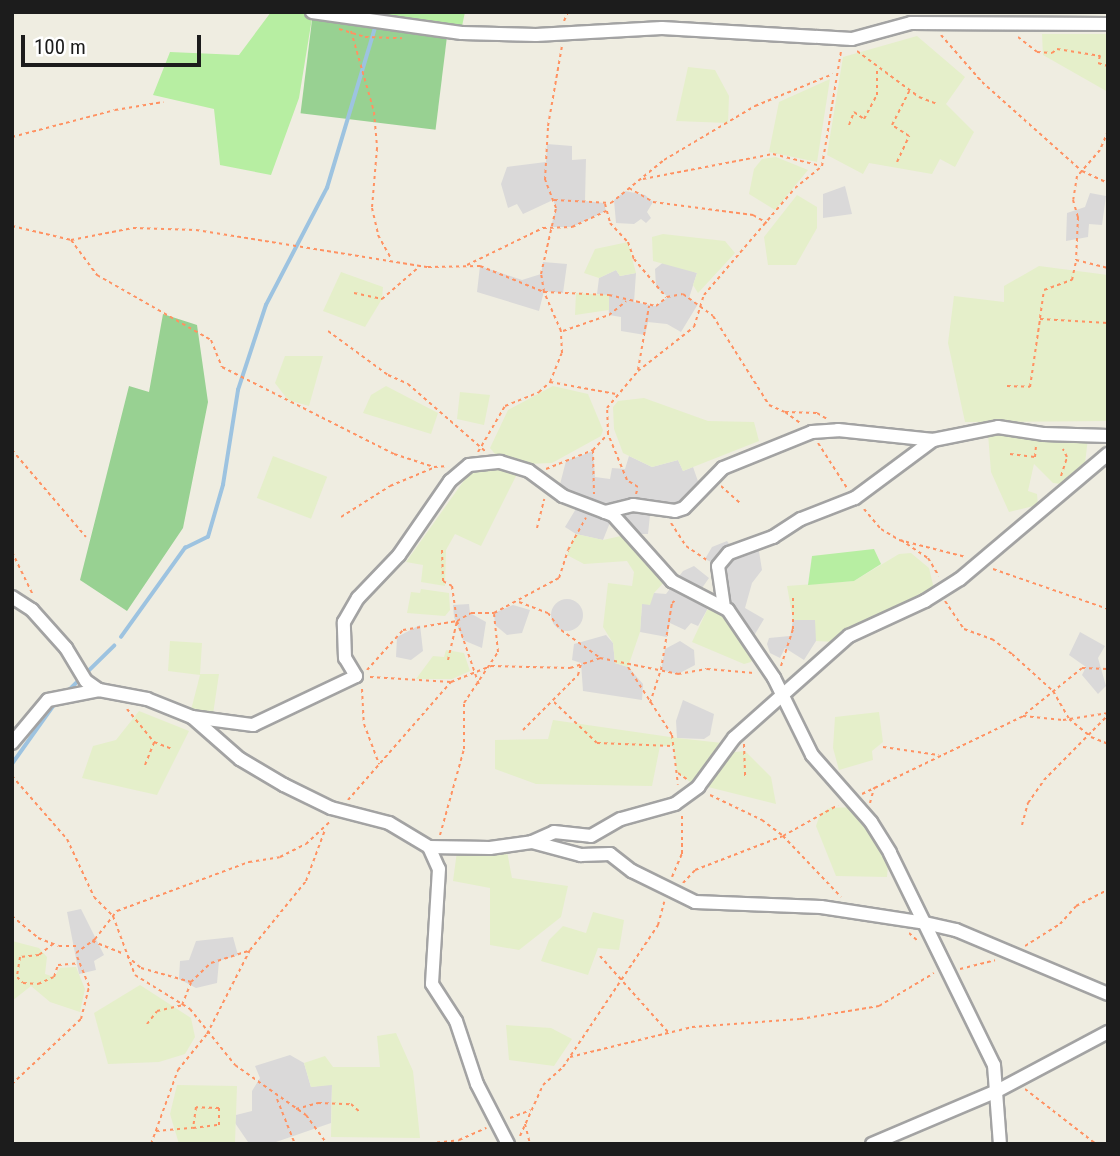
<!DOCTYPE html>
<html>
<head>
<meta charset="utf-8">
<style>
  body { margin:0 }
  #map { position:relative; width:1120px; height:1156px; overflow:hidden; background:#efede1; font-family:"Roboto Condensed",sans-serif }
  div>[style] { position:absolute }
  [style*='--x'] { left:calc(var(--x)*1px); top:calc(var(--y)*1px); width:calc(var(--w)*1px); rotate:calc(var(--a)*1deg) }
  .residential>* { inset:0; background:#dad9d9 }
  .round { border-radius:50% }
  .farmland>* { inset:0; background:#e5efca; transform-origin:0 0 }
  .grass>* { inset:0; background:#b7eea2 }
  .forest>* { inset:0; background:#98d192; transform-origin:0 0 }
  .stream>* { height:3.5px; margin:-1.75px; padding:0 1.75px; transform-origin:1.75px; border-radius:1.75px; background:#9dc3e0 }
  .path>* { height:2px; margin-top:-1px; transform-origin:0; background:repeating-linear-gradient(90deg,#ff9262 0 3.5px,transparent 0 7px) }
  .roads { filter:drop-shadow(2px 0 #a3a3a3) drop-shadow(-2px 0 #a3a3a3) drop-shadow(0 2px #a3a3a3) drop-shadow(0 -2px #a3a3a3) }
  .minor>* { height:12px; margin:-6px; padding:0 6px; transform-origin:6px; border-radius:6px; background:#fff }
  span { translate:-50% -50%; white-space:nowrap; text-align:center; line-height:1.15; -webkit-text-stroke:5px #fff; paint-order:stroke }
  .frame { position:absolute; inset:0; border:14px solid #1c1c1c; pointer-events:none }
  .scale { position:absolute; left:21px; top:35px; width:180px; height:32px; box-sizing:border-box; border:4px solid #1c1c1c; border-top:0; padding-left:9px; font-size:21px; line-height:24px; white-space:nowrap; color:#1c1c1c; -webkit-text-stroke:5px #fff; paint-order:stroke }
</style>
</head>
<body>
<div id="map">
  <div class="residential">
    <i style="clip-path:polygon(547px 144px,572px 146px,572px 160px,586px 159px,585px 201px,604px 203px,606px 211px,572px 227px,551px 227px,556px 208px,553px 200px,523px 214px,517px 204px,508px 208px,501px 184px,507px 167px,546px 162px)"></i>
    <i style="clip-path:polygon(845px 186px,852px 214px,823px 218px,823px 194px)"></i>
    <i style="clip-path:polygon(625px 191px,645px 195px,653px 202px,647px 212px,651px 218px,646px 223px,641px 219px,634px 224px,616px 223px,614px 200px)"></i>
    <i style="clip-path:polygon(1090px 193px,1106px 196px,1102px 225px,1089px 224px,1088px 237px,1066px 241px,1067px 213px,1085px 207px)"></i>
    <i style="clip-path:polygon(665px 261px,697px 273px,689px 298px,698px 304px,681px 332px,667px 324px,648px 322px,645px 335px,621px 331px,621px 317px,609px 315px,608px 296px,597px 294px,599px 278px,616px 270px,620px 276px,636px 273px,634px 302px,656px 306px,668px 297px,656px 287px,655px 269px)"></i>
    <i style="clip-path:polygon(543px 262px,567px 264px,563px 293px,544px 291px,539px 311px,477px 292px,480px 266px,522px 280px,541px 274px)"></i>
    <i style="clip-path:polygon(593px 451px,595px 477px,610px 479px,612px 468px,625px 469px,629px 456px,652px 467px,678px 460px,683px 471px,693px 467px,700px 487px,684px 508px,651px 506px,648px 534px,630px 534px,613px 515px,603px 540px,576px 534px,565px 527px,580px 502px,558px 492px,566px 461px)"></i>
    <i style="clip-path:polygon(727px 541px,735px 552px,758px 545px,762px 570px,752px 583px,745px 608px,764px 619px,752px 639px,729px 609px,721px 567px,705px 559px,712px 547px)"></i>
    <i style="clip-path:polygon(694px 566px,709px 578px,695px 598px,707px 601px,707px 610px,698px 626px,691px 623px,685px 630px,670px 623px,667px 637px,640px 632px,642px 603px,654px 593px,666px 594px,683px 571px)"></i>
    <i class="round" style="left:551px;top:599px;width:32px;height:32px"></i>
    <i style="clip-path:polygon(469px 604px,470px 613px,486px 622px,482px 648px,463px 640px,454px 617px,453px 605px)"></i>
    <i style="clip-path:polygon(513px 605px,530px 610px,522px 633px,507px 635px,495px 625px,494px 613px)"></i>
    <i style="clip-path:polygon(793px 620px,816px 620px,816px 641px,804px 660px,785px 648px,780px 658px,770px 653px,767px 644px,769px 638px,790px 636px)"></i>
    <i style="clip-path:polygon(420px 625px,423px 651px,411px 660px,396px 657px,397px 637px)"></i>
    <i style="clip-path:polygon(1080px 632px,1105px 646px,1098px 658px,1106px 686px,1098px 694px,1082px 675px,1086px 667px,1069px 655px)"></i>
    <i style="clip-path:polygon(606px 635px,613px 643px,615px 663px,628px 667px,643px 684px,642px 700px,583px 691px,581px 663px,572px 660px,574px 644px)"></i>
    <i style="clip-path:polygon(680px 641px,694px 650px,695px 665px,678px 674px,661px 670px,665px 649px)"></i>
    <i style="clip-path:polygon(683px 700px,714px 714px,710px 735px,704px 739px,677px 738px,676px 721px)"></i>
    <i style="clip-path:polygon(81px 909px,104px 955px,94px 961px,96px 970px,79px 974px,67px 912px)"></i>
    <i style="clip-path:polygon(233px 937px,238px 955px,219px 961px,217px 983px,196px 988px,179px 979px,180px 961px,189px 960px,196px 941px)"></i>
    <i style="clip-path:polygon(290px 1055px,304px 1063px,311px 1087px,332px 1084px,331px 1123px,276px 1142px,248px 1142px,235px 1123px,236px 1115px,252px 1111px,252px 1091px,260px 1078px,255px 1066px)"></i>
  </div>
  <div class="farmland">
    <i style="clip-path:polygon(1042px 34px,1108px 34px,1108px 92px,1043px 55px)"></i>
    <i style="clip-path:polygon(917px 36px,965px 77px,946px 104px,974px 132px,955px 167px,940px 159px,932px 174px,869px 163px,863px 174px,827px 155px,843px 57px)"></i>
    <i style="clip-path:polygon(688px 67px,715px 70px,729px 96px,728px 123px,676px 121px)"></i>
    <i style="clip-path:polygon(830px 79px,817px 162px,769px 152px,779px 102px)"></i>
    <i style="clip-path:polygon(776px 157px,808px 170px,775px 210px,749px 194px,754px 169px,762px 159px)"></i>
    <i style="clip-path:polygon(797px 195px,817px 207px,817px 228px,796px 265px,768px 265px,764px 237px)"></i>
    <i style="clip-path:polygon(663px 234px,725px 241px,735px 253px,698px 293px,693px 285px,697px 273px,653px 261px,652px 237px)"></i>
    <i style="clip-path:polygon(628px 242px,636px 273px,620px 276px,616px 270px,599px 278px,584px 273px,595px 249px)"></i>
    <i style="clip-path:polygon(1039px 266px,1108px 275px,1108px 421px,965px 422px,948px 343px,954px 296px,1004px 302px,1004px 286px)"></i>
    <i style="clip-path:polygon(341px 272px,383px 287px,382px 299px,365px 327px,323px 311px)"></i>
    <i style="clip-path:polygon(576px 293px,609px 295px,609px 310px,575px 315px)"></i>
    <i style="clip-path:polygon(285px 356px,323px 356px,309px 406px,288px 400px,275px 383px)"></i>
    <i style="clip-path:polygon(386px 386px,438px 413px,431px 434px,363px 413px,371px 395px)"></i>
    <i style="clip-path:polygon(553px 386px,588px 394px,603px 430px,601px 436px,552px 463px,526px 464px,495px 454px,490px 448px,508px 410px)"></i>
    <i style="clip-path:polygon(460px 392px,490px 395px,484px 425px,457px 419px)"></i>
    <i style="clip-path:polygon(644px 398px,708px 421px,754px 422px,759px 441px,683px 471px,678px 460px,652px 467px,623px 453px,614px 429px,613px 407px,618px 401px)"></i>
    <i style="clip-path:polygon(1005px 430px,1088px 438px,1084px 472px,1071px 485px,1053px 483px,1034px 464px,1028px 491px,1037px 494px,1038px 505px,1009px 512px,991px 472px,988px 434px)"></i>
    <i style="left:273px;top:456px;width:58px;height:45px;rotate:21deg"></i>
    <i style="clip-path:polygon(498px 464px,518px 472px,481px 546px,455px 534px,446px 550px,445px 586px,421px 582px,423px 565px,406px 562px,470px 472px)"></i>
    <i style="clip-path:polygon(576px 534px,603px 540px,630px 534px,668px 578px,654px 593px,650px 605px,642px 604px,640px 632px,628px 667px,615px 663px,613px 643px,603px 627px,608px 583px,632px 586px,634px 572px,627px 561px,584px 564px,567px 555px)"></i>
    <i style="clip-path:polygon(911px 553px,929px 568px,934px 589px,835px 642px,816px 641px,815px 620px,793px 620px,787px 586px,854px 581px,899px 554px)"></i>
    <i style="clip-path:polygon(421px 589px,449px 593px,450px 610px,445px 616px,407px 613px,411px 592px,420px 593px)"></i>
    <i style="clip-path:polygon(719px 609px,727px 613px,756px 653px,751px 662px,744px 664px,692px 642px,707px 610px)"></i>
    <i style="clip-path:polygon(170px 641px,202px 643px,200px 674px,219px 674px,213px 714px,191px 710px,200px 675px,168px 671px)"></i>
    <i style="clip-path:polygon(446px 650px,464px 653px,470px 671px,452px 679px,416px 679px,433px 656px,444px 657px)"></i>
    <i style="clip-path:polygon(139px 711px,189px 731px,157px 795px,82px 778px,93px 746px,116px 740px)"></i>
    <i style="clip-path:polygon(879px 712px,883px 742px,872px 751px,873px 760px,839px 770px,833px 748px,835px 717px)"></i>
    <i style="clip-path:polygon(553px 720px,677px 738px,722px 743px,693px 784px,677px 772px,673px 746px,660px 746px,652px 786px,536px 784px,495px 769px,495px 740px,548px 739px)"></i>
    <i style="clip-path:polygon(745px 751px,771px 777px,776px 804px,708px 787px,726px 753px)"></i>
    <i style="clip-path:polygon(857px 807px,889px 853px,887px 877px,836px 876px,816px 826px,820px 814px,830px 808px)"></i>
    <i style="clip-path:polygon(458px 844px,506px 846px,512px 878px,568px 886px,561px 917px,519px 950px,490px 945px,490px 888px,453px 881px)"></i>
    <i style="clip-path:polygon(593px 912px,624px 920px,619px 950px,598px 948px,588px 975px,541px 961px,549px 940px,563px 926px,586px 933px)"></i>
    <i style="clip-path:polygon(12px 941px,39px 948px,47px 957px,45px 974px,54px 977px,60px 968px,76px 967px,85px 989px,80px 1012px,50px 1002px,31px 986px,12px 1001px)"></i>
    <i style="clip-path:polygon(140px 985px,191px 1018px,195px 1037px,185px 1054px,159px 1062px,108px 1064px,94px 1013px)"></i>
    <i style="clip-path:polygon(506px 1025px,551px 1028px,572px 1039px,554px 1066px,509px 1060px)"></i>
    <i style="clip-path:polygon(396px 1033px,413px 1071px,420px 1138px,331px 1137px,332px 1085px,311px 1087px,304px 1063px,325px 1056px,333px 1067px,380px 1067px,377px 1036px)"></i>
    <i style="clip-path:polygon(177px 1085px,237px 1086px,235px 1142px,179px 1144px,170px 1114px)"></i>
  </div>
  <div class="grass">
    <i style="clip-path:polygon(271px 12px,313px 12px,299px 98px,271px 175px,220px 165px,214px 109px,153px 95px,170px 52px,239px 55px)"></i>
    <i style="clip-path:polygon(351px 12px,465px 12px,461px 31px)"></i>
    <i style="clip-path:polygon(874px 549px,881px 564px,854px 581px,808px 585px,812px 556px)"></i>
  </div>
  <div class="forest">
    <i style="left:313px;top:12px;width:136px;height:102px;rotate:7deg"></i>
    <i style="clip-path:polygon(163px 314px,197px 325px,208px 402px,183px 528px,127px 611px,80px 580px,129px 386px,149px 392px)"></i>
  </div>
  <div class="stream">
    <i style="--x:121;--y:637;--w:110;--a:-54.3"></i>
    <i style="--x:185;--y:548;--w:25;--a:-26"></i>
    <i style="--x:208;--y:537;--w:54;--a:-73.9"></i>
    <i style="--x:223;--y:485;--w:96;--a:-81"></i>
    <i style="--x:238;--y:390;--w:89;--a:-71.8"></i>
    <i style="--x:266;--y:305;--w:132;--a:-62.5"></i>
    <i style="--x:327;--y:188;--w:170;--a:-73.3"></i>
    <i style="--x:67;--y:692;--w:66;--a:-44.4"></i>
    <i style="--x:12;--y:764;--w:76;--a:-54.6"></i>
  </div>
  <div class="path">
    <i style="--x:564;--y:21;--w:10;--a:-66"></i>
    <i style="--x:339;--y:29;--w:27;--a:17"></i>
    <i style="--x:365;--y:37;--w:37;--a:2"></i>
    <i style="--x:351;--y:31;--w:84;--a:74.1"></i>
    <i style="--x:374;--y:112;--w:36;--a:85"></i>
    <i style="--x:377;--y:148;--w:60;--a:94.8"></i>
    <i style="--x:372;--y:208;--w:28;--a:77"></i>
    <i style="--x:378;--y:235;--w:26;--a:61"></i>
    <i style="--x:941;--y:35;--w:62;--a:48.9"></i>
    <i style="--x:982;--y:82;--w:134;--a:41.7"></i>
    <i style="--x:1082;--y:171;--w:29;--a:25"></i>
    <i style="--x:1018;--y:37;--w:24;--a:38"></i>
    <i style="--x:1037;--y:52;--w:15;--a:4"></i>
    <i style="--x:1052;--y:53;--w:6;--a:-39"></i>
    <i style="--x:1057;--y:49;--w:44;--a:9.2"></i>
    <i style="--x:1100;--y:56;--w:7;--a:106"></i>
    <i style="--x:1098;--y:63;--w:10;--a:17"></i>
    <i style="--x:857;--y:51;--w:77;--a:36.6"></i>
    <i style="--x:919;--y:97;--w:19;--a:21"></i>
    <i style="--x:849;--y:125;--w:14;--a:-69"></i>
    <i style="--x:854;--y:112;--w:12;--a:35"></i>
    <i style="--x:864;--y:119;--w:27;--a:-62"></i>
    <i style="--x:877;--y:95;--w:27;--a:-90"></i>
    <i style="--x:1108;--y:131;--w:21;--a:113"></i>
    <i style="--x:1100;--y:150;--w:35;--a:131"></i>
    <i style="--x:1077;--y:176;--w:24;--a:99"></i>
    <i style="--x:1073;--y:200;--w:18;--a:74"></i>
    <i style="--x:1078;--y:217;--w:43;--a:92.7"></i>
    <i style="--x:1076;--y:260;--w:33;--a:14"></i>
    <i style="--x:12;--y:137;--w:106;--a:-14.7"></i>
    <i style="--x:115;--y:110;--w:49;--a:-9.5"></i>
    <i style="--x:897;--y:162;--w:29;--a:-65"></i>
    <i style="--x:909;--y:136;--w:20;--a:-147"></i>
    <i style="--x:892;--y:125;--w:38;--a:-63"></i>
    <i style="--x:643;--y:179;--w:132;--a:-10.9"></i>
    <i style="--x:773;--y:154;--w:49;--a:14"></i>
    <i style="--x:629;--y:188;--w:28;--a:30"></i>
    <i style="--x:653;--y:202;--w:101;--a:7.4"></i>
    <i style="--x:753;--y:215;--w:16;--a:30"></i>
    <i style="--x:554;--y:200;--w:57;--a:3"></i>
    <i style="--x:611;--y:203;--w:68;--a:-39.1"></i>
    <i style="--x:664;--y:160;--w:106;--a:-30.7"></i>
    <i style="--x:755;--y:106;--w:84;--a:-22.3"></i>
    <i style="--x:605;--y:204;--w:20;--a:75"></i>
    <i style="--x:610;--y:223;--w:26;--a:47"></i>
    <i style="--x:628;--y:242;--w:18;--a:71"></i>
    <i style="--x:634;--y:259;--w:50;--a:49.9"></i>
    <i style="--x:12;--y:226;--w:61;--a:13.3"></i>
    <i style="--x:71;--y:240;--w:63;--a:-11"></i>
    <i style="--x:133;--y:228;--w:63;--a:1.8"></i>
    <i style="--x:196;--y:230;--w:235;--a:9.1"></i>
    <i style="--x:428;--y:267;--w:52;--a:-1.1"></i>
    <i style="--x:480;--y:266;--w:69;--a:22.1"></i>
    <i style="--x:544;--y:292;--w:18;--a:-99"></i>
    <i style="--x:541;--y:274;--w:68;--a:-77.2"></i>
    <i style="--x:556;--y:208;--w:30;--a:-111"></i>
    <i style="--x:545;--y:180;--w:54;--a:-86.8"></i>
    <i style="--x:548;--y:126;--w:81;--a:-80.1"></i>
    <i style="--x:71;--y:240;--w:44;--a:53.4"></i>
    <i style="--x:97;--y:275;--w:131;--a:29.7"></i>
    <i style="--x:211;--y:340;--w:29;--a:68"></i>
    <i style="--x:222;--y:367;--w:193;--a:26.8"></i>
    <i style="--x:394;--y:454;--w:42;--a:18"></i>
    <i style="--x:434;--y:467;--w:14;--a:-4"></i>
    <i style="--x:467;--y:265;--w:85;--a:-26"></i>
    <i style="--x:543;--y:228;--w:29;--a:-2"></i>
    <i style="--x:572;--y:227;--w:38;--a:-25"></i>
    <i style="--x:354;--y:293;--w:29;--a:12"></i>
    <i style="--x:382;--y:299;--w:50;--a:-41"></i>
    <i style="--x:1040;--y:318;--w:28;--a:-82"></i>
    <i style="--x:1044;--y:290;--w:30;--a:-20"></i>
    <i style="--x:1072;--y:280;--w:19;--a:-78"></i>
    <i style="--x:328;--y:331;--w:74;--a:36.3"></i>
    <i style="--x:388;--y:375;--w:22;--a:24"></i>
    <i style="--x:408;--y:384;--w:102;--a:41"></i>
    <i style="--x:563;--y:331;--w:49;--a:-19.2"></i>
    <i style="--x:609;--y:315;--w:22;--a:-39"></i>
    <i style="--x:638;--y:370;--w:65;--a:-80.2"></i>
    <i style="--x:550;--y:382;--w:67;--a:10.3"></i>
    <i style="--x:1007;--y:386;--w:23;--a:2"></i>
    <i style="--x:1030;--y:387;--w:69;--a:-81.6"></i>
    <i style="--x:1040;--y:319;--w:68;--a:3.4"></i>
    <i style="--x:785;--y:412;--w:19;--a:36"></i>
    <i style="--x:818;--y:443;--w:54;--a:57.2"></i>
    <i style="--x:12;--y:450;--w:114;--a:49.6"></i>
    <i style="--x:593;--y:450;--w:44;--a:88.7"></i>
    <i style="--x:478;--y:452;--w:53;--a:-59.6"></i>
    <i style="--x:505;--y:406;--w:37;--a:-22"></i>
    <i style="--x:539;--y:392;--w:15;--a:-42"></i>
    <i style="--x:550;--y:382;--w:31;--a:-68"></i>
    <i style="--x:562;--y:353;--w:22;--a:-93"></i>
    <i style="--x:561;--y:331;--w:43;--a:-113.6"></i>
    <i style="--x:544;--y:292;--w:65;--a:2.6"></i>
    <i style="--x:609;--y:295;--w:48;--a:13.2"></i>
    <i style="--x:656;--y:306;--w:14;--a:-39"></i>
    <i style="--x:667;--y:297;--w:16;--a:-11"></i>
    <i style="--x:683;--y:294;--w:37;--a:36"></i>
    <i style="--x:713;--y:316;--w:105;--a:57.8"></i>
    <i style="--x:769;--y:405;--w:17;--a:24"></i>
    <i style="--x:785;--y:412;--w:32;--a:2"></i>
    <i style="--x:817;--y:413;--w:12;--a:31"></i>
    <i style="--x:1010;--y:454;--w:25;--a:7"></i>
    <i style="--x:1035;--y:457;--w:12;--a:-85"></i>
    <i style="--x:546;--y:469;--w:51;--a:-22"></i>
    <i style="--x:593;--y:450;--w:21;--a:-47"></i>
    <i style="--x:1061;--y:476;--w:20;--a:-72"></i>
    <i style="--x:1067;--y:457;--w:9;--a:-117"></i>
    <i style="--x:721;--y:486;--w:27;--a:42"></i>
    <i style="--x:636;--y:494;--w:7;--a:-74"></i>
    <i style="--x:638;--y:487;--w:13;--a:-148"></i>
    <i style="--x:627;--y:480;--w:50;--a:-112.4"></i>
    <i style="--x:608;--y:434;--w:26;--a:-92"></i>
    <i style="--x:607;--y:408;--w:48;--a:-50"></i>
    <i style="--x:638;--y:371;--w:71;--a:-38.2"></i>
    <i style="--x:694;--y:327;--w:34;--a:-73"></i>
    <i style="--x:704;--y:295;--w:140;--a:-49.6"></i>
    <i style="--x:795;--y:188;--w:35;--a:-39"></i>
    <i style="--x:822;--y:166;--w:117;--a:-80.6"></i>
    <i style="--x:864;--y:509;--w:26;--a:50"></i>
    <i style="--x:881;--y:529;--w:21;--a:31"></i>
    <i style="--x:899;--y:540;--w:69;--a:14.2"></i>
    <i style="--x:341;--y:517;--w:58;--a:-32.3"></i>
    <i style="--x:390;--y:486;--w:47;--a:-22.7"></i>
    <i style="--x:671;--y:523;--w:27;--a:57"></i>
    <i style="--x:686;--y:546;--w:27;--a:34"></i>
    <i style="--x:537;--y:528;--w:30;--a:-76"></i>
    <i style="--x:901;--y:540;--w:32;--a:34"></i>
    <i style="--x:928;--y:558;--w:21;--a:59"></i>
    <i style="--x:442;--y:550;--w:31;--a:88"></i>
    <i style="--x:443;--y:581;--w:10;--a:29"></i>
    <i style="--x:452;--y:586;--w:35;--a:82"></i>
    <i style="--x:457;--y:621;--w:16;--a:-30"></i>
    <i style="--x:471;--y:613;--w:23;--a:0"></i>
    <i style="--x:494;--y:613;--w:74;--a:-28.3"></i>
    <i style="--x:559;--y:578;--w:29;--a:-72"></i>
    <i style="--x:568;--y:550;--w:37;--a:-61"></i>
    <i style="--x:12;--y:552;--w:48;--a:64"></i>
    <i style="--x:993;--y:569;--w:122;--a:19.2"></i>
    <i style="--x:945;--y:601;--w:34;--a:56"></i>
    <i style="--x:964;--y:629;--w:30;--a:20"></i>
    <i style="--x:992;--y:639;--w:25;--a:37"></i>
    <i style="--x:1012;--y:654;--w:55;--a:42.1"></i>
    <i style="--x:1053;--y:691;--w:32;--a:60"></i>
    <i style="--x:1069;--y:719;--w:28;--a:39"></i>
    <i style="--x:1091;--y:737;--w:18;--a:22"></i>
    <i style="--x:519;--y:602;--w:31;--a:21"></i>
    <i style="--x:548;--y:613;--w:21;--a:53"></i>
    <i style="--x:561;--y:630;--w:47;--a:35.4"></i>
    <i style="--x:448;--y:660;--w:39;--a:-77"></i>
    <i style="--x:781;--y:666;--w:39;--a:-72"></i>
    <i style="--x:793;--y:629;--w:33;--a:-90"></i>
    <i style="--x:628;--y:667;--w:81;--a:57.1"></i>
    <i style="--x:672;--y:735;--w:50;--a:83.2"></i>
    <i style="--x:367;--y:670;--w:54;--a:-48"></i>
    <i style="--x:403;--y:630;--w:55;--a:-9.5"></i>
    <i style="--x:457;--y:621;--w:68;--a:71"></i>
    <i style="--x:370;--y:677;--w:81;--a:3.5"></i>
    <i style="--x:451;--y:682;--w:43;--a:-21.8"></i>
    <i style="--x:491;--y:666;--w:79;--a:1.5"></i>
    <i style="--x:570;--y:668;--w:32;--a:-18"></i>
    <i style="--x:600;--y:658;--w:80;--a:11.6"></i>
    <i style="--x:678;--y:674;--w:29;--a:-10"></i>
    <i style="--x:707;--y:669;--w:47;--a:4.9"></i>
    <i style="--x:362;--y:689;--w:35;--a:87"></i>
    <i style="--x:364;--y:724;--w:43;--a:69.4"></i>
    <i style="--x:554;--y:702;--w:59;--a:43.6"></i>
    <i style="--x:597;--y:743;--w:75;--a:2.3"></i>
    <i style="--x:650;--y:703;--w:35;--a:-72"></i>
    <i style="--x:661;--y:670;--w:68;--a:-80.7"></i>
    <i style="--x:672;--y:603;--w:6;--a:-39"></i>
    <i style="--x:127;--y:709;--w:43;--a:50.7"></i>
    <i style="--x:154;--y:742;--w:19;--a:21"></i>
    <i style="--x:1025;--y:714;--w:73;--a:-38.9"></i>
    <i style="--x:1082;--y:668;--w:26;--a:2"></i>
    <i style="--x:523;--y:730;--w:78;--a:-45"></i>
    <i style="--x:578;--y:675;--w:11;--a:-75"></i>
    <i style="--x:744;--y:744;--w:33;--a:88"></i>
    <i style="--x:883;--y:747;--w:56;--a:8.3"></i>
    <i style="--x:145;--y:765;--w:24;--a:-68"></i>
    <i style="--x:678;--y:773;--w:12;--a:35"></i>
    <i style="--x:12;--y:776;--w:84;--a:48.9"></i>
    <i style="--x:67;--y:839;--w:64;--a:65"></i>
    <i style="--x:94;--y:897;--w:27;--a:45"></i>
    <i style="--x:113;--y:916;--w:63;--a:69.6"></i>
    <i style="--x:135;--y:975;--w:65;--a:31.7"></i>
    <i style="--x:190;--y:1009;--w:72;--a:51.2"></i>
    <i style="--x:235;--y:1065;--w:87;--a:35.2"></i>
    <i style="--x:306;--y:1115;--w:36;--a:54"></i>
    <i style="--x:862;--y:794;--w:179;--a:-25.8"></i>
    <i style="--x:1023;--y:716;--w:40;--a:5.7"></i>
    <i style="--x:1063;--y:720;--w:46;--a:-8.8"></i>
    <i style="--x:710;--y:795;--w:58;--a:25.7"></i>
    <i style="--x:762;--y:820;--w:26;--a:37"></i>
    <i style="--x:783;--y:836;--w:84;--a:46.4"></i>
    <i style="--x:348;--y:800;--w:157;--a:-48.9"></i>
    <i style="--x:870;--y:803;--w:16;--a:-75"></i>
    <i style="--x:1022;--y:825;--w:23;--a:-75"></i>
    <i style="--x:1028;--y:803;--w:28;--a:-55"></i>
    <i style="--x:1044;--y:780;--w:91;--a:-45.4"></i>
    <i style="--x:440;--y:835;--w:89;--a:-74.4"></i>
    <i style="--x:464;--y:749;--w:46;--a:-90"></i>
    <i style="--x:464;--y:703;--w:61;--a:-56.3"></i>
    <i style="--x:498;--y:652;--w:38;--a:-96"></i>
    <i style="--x:672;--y:877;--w:25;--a:-67"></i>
    <i style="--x:682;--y:854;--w:39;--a:-90"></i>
    <i style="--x:683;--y:883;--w:18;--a:-47"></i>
    <i style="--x:695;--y:870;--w:94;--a:-21.1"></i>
    <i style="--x:783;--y:836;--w:63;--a:-29.4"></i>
    <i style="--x:12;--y:916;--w:34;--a:40"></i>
    <i style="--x:38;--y:938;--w:22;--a:21"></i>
    <i style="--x:59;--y:946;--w:20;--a:0"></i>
    <i style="--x:909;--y:933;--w:12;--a:42"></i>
    <i style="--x:92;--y:941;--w:32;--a:22"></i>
    <i style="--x:53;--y:944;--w:18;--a:142"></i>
    <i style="--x:39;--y:955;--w:19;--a:174"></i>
    <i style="--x:20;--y:957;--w:20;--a:99"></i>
    <i style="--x:17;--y:977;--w:8;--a:45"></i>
    <i style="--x:23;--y:983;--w:15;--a:4"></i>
    <i style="--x:38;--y:984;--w:17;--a:-24"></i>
    <i style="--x:54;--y:977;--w:13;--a:-72"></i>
    <i style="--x:58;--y:965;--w:21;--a:-5"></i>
    <i style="--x:1025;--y:946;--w:41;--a:-32.2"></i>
    <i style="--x:1060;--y:924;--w:24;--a:-48"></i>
    <i style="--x:1076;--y:906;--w:36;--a:-27"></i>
    <i style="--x:127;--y:956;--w:18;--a:41"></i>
    <i style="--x:141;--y:968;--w:52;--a:15.6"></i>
    <i style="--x:191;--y:982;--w:28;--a:-44"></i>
    <i style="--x:211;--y:963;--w:39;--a:-18"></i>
    <i style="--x:600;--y:956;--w:102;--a:48.2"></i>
    <i style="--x:960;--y:969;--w:36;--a:-14"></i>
    <i style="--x:147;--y:1024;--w:16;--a:-52"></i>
    <i style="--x:157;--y:1011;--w:26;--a:-13"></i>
    <i style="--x:182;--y:1005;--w:24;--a:-68"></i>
    <i style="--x:570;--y:1057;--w:126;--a:-13.8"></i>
    <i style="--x:692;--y:1027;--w:108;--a:-4.2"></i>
    <i style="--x:800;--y:1019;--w:80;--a:-9.3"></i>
    <i style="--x:879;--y:1006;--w:64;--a:-31"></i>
    <i style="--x:12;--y:1084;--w:95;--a:-43.3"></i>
    <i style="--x:81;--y:1019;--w:34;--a:-76"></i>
    <i style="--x:89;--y:986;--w:35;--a:-112"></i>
    <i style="--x:76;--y:953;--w:24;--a:-36"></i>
    <i style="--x:95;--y:939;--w:36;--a:-52"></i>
    <i style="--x:117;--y:911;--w:141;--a:-20.4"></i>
    <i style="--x:249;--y:862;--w:31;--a:-9"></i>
    <i style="--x:280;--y:857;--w:29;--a:-27"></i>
    <i style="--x:306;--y:844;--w:34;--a:-43"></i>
    <i style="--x:1025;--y:1089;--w:90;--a:37.8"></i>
    <i style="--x:277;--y:1099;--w:48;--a:68.2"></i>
    <i style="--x:296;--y:1109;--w:23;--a:-15"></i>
    <i style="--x:318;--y:1103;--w:33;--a:2"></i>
    <i style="--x:351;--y:1104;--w:13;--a:42"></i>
    <i style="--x:510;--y:1118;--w:22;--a:-21"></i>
    <i style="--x:525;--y:1124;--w:21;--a:76"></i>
    <i style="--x:156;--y:1131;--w:37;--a:-5"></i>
    <i style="--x:193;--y:1128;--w:26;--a:-7"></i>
    <i style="--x:219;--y:1125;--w:17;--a:-90"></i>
    <i style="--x:219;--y:1108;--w:23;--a:-178"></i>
    <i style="--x:196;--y:1107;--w:21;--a:98"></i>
    <i style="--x:520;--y:1136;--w:56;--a:-65.7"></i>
    <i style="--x:543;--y:1085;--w:27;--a:-42"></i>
    <i style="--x:563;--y:1067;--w:171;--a:-56.2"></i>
    <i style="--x:658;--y:925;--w:24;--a:-75"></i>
    <i style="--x:151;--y:1144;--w:79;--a:-70"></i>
    <i style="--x:178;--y:1070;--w:46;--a:-51.1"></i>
    <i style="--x:207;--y:1034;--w:94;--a:-62.9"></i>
    <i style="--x:250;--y:950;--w:89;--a:-50.9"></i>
    <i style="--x:306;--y:881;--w:54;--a:-69.6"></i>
    <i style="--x:423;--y:1144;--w:36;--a:-6"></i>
    <i style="--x:459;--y:1140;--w:30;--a:-24"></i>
  </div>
  <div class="roads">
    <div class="minor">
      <i style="--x:312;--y:12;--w:151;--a:8"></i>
      <i style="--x:462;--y:33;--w:74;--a:1.5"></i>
      <i style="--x:536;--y:35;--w:126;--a:-3.2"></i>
      <i style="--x:662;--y:28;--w:190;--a:3.3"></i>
      <i style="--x:852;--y:39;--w:61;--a:-15.2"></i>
      <i style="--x:911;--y:23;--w:197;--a:0.3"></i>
      <i style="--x:605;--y:512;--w:29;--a:-14"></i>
      <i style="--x:633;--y:505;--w:42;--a:8.1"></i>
      <i style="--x:675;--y:511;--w:9;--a:-18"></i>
      <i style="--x:684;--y:508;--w:56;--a:-45.7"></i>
      <i style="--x:723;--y:468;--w:96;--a:-22"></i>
      <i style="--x:812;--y:432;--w:26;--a:-4"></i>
      <i style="--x:838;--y:430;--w:96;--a:6"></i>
      <i style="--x:933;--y:440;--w:66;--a:-11.3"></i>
      <i style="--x:998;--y:427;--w:47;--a:8.7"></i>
      <i style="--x:1044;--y:434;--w:64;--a:1.8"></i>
      <i style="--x:12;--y:597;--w:24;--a:33"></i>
      <i style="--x:32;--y:610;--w:51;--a:48.2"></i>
      <i style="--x:66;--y:648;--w:39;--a:59"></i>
      <i style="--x:86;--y:681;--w:16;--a:35"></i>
      <i style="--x:99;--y:690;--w:49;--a:10.6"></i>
      <i style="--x:147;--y:699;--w:48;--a:21.8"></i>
      <i style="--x:192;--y:717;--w:64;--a:41.2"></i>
      <i style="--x:240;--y:759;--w:51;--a:30.6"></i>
      <i style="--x:284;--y:785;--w:52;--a:26.1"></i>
      <i style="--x:331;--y:808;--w:60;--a:14.5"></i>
      <i style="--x:389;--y:823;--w:47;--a:31"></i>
      <i style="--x:429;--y:847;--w:24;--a:66"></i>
      <i style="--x:439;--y:869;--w:115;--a:93.5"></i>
      <i style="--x:432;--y:984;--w:44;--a:57"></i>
      <i style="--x:456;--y:1021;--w:66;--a:71.6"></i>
      <i style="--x:477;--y:1084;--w:68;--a:62.7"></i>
      <i style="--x:724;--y:607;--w:41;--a:-98.3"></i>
      <i style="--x:718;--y:566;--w:17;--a:-50"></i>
      <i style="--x:729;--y:553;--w:47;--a:-20"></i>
      <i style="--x:773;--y:537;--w:33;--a:-33"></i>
      <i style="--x:801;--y:519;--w:58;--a:-21.3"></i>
      <i style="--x:855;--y:498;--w:97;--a:-36.6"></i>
      <i style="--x:192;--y:717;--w:62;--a:7.5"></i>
      <i style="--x:253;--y:725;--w:114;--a:-25.4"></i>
      <i style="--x:356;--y:676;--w:21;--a:-121"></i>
      <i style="--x:345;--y:658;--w:36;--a:-92"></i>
      <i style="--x:344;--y:622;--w:28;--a:-60"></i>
      <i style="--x:358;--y:598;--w:59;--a:-46.4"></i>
      <i style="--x:399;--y:555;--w:90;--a:-55.4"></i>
      <i style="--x:450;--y:481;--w:25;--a:-40"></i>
      <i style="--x:469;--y:465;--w:31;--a:-6"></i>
      <i style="--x:500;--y:462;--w:30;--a:17"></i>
      <i style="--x:529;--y:471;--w:42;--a:36.3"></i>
      <i style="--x:563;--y:496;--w:53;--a:20.8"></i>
      <i style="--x:613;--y:515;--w:89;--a:48.2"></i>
      <i style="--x:672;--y:581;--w:63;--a:27.4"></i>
      <i style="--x:728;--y:610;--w:82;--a:55.9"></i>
      <i style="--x:774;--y:678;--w:86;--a:63.7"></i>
      <i style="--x:812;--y:755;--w:89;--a:48.6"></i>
      <i style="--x:871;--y:822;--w:36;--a:58"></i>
      <i style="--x:890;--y:853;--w:236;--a:63.9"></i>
      <i style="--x:994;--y:1065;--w:79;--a:85.7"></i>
      <i style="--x:12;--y:743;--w:56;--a:-50.1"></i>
      <i style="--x:48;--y:700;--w:52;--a:-11.1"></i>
      <i style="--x:532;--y:842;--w:24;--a:-24"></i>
      <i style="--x:554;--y:832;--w:37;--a:6"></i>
      <i style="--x:591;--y:836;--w:34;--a:-30"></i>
      <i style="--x:621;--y:819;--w:56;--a:-15.5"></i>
      <i style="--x:675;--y:804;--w:29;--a:-36"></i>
      <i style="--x:698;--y:787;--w:61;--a:-53.7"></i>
      <i style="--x:734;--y:738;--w:154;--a:-41.6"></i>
      <i style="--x:849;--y:636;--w:84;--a:-24.7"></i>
      <i style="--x:925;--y:601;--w:41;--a:-32.2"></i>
      <i style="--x:960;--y:579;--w:194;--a:-40.2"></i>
      <i style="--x:429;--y:847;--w:61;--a:0.9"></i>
      <i style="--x:490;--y:848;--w:42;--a:-8.1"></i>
      <i style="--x:532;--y:842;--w:51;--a:14.9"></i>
      <i style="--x:581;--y:855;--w:29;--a:-2"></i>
      <i style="--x:610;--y:854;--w:28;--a:38"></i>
      <i style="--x:632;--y:871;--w:70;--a:26.2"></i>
      <i style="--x:695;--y:902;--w:126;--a:2.3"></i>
      <i style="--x:821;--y:907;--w:105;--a:8.7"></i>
      <i style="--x:925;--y:923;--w:32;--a:13"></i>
      <i style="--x:956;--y:930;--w:165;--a:22.8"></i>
      <i style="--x:872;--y:1144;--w:136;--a:-23"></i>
      <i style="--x:997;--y:1091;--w:126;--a:-28"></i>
    </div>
  </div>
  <div class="frame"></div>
  <div class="scale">100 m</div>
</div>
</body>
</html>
